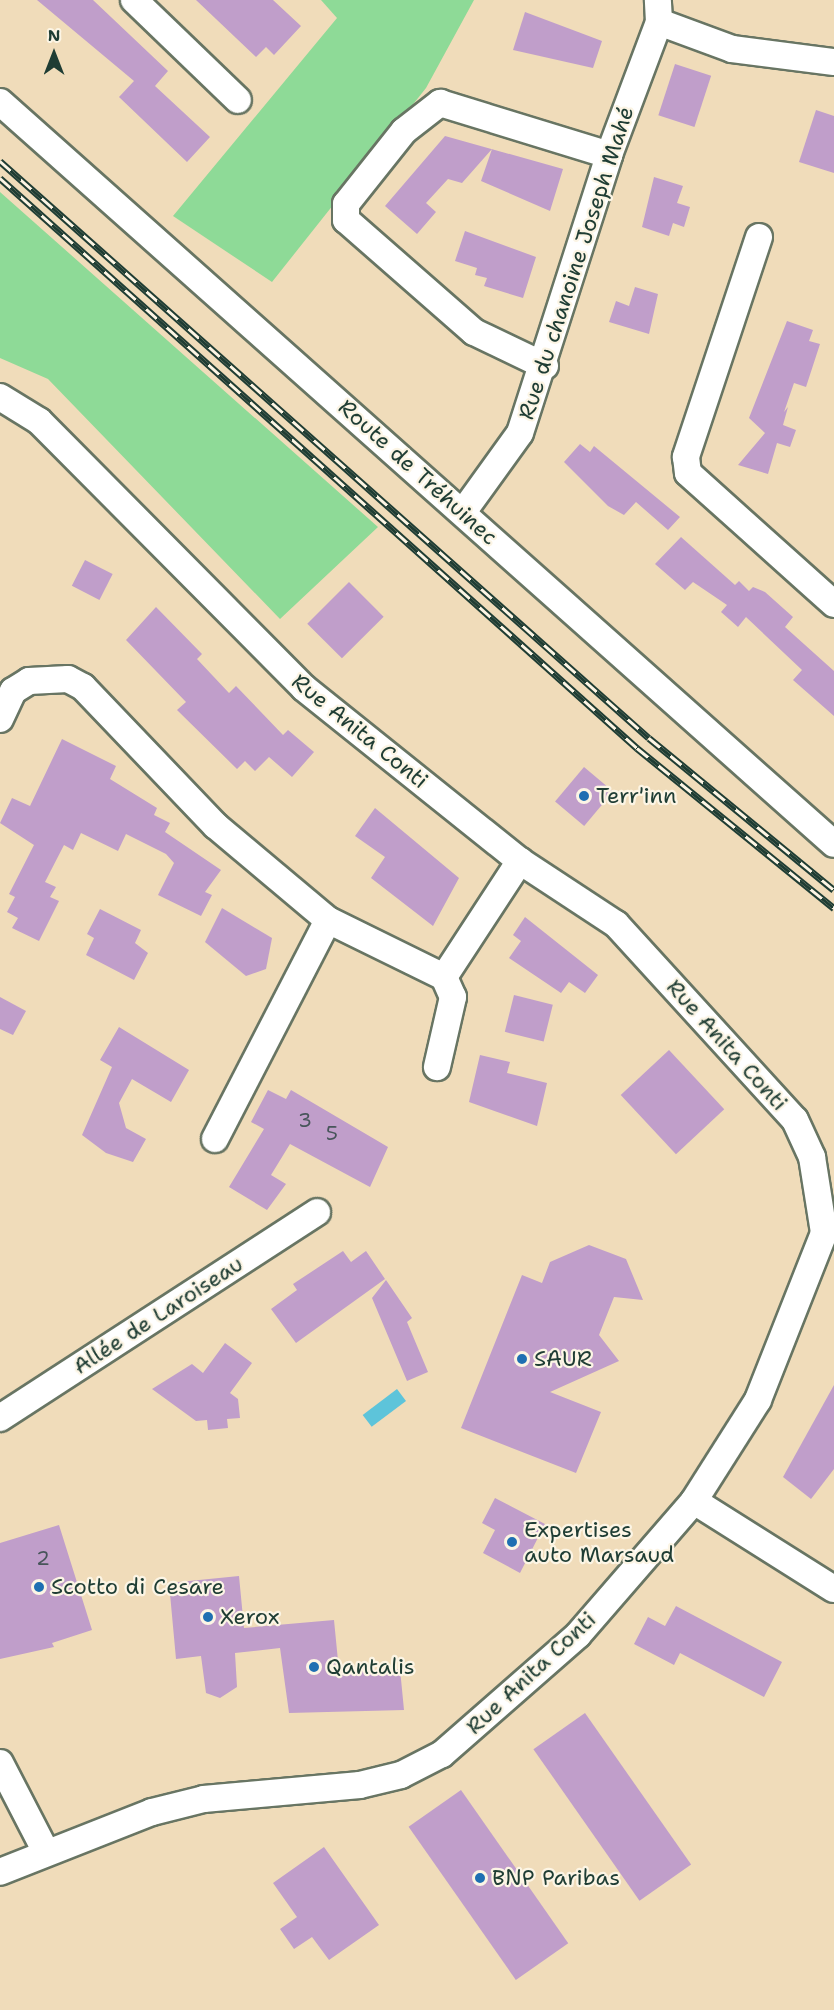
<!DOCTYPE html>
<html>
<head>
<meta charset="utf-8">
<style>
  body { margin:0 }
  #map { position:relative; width:834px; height:2010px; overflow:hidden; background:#f0dcba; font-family:"Shantell Sans",sans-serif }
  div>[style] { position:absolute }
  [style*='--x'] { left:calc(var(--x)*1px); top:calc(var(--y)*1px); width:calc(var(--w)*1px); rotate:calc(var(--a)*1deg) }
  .green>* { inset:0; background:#8eda97 }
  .water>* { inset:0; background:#5dc4da; transform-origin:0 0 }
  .building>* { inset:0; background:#c09eca; transform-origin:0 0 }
  .roads { filter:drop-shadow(2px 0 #687563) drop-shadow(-2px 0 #687563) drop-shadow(0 2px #687563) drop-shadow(0 -2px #687563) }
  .street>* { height:26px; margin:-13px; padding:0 13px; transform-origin:13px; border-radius:13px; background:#fff }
  .rail>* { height:7px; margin-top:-3.5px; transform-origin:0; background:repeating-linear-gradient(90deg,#fcf5e5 0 14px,#1f3d34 0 28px); box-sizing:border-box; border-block:2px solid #1f3d34 }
  .dots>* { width:16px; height:16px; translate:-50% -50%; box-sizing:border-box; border:3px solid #fcf5e5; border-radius:50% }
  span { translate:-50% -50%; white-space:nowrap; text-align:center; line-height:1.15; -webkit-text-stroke:4.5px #fcf5e5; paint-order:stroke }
  .number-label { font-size:20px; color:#47555a }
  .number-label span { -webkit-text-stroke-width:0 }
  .street-label { font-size:22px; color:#1f3d34 }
  .poi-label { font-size:22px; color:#1f3d34 }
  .left { translate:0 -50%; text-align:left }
  .north { position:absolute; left:24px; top:24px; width:60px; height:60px; -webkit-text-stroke:4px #fcf5e5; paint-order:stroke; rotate:0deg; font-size:16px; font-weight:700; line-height:24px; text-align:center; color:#1f3d34 }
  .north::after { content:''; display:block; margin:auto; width:21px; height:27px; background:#1f3d34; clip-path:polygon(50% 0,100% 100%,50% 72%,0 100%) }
</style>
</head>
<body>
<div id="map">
  <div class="green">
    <i style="clip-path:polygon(321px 0,474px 0,426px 88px,272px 282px,173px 216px,337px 18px)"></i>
    <i style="clip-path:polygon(0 192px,378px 527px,280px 619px,48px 379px,0 358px)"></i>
  </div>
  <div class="water">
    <i style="left:397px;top:1389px;width:15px;height:43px;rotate:53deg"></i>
  </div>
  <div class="building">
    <i style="clip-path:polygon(37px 0,93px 0,168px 71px,155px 86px,210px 137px,187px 162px,119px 97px,134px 81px)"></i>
    <i style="clip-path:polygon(196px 0,273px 0,301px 26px,274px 55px,266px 47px,256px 57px)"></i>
    <i style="clip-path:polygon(525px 12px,602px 41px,593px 68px,513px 50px)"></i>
    <i style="left:675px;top:64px;width:38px;height:54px;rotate:18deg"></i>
    <i style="clip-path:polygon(816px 110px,834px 116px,834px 173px,799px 162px)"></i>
    <i style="clip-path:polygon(445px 136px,563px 169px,550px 211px,481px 181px,492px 149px,462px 183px,448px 179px,426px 203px,436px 212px,417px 234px,385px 206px)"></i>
    <i style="clip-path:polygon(654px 177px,683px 186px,677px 203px,690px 207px,684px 227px,673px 223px,669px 236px,642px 227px)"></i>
    <i style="clip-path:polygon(465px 231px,536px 257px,523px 298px,484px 286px,487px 278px,475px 275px,477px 268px,455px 261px)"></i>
    <i style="clip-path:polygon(635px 287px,658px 294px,649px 334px,609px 322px,616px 301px,629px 306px)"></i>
    <i style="clip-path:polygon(787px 321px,813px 330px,809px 341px,820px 344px,806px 387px,794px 383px,784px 412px,788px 407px,783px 425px,796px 430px,790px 447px,777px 443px,768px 474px,738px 465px,765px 433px,749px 418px)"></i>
    <i style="clip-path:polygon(580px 444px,590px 452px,594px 446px,680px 517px,668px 530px,636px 502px,624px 515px,608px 506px,564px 462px)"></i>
    <i style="clip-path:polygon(681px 537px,735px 585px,739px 581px,749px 591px,753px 587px,765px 592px,793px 617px,785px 627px,834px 671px,834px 716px,793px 680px,802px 670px,746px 617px,738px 627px,721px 612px,727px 605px,693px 582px,685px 590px,655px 564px)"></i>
    <i style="left:85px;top:560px;width:31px;height:29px;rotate:27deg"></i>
    <i style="left:349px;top:582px;width:49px;height:59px;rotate:45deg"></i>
    <i style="clip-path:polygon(156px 607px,202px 654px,197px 659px,229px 693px,236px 686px,283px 735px,288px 730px,314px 752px,292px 777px,269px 757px,255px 771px,245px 761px,237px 769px,177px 710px,186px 702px,126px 640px)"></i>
    <i style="clip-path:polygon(62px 739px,116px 766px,110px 779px,157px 808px,154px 815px,170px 823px,165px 832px,221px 870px,205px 892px,212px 895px,201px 916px,158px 895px,174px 863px,166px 854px,126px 834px,118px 851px,81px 833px,73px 850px,64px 845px,45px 882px,56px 887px,50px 897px,59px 901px,39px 941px,12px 928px,18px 918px,7px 912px,15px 897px,9px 894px,34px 845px,0 823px,12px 798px,30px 806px)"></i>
    <i style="left:584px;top:767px;width:38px;height:45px;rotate:40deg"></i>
    <i style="clip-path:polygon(375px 808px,459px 878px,433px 926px,371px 878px,385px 857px,355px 836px)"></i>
    <i style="clip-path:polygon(222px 908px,272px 938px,266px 969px,246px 976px,205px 942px)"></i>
    <i style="clip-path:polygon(100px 909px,141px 930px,135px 943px,148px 953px,134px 980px,86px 955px,94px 938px,87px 934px)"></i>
    <i style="clip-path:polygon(525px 917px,598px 975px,585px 993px,569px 982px,561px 993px,509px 958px,521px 941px,513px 935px)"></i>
    <i style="left:514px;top:995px;width:40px;height:38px;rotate:14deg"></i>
    <i style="clip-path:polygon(0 997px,26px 1011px,13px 1035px,0 1029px)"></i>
    <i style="clip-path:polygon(119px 1027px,189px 1070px,171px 1102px,132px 1079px,119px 1103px,126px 1128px,146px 1139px,133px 1162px,106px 1153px,82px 1135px,112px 1067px,100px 1060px)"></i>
    <i style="left:669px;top:1050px;width:81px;height:66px;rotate:47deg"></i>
    <i style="clip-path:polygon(480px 1055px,510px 1062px,507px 1073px,547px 1083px,537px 1126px,469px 1102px)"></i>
    <i style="clip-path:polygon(268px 1090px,286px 1099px,291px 1090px,388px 1147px,370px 1187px,290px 1144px,271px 1175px,286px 1184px,267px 1210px,229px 1187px,264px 1129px,251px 1122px)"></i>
    <i style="clip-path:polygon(589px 1245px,626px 1259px,643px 1300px,614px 1297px,599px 1335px,619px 1361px,550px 1392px,601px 1412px,576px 1473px,461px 1428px,522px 1275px,542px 1283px,550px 1262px)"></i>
    <i style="clip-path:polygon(343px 1251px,351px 1262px,366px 1251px,385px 1279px,296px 1343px,271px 1309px,297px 1290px,293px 1284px)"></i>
    <i style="clip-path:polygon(386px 1280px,412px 1318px,407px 1322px,428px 1372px,407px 1381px,372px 1298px)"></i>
    <i style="clip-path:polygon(225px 1343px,252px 1363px,230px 1393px,238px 1399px,240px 1418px,227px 1419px,228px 1428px,208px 1430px,207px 1420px,196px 1421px,152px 1389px,192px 1364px,203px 1373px)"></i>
    <i style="clip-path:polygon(834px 1385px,834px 1469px,811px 1499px,783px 1477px)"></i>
    <i style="clip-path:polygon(495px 1498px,545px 1524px,520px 1573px,483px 1553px,495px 1530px,482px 1523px)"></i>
    <i style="clip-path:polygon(59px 1525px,92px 1630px,52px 1643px,54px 1647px,0 1659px,0 1543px)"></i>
    <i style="clip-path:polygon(239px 1576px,244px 1628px,334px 1620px,339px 1671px,400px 1669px,404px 1710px,289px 1713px,280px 1648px,235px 1653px,237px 1687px,220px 1698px,206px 1693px,201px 1656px,176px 1659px,169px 1583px)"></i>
    <i style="clip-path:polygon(676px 1606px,782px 1662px,764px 1697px,680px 1653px,674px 1665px,634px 1644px,648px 1617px,665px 1626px)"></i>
    <i style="left:585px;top:1713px;width:185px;height:63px;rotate:55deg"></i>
    <i style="left:461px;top:1790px;width:187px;height:64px;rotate:55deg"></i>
    <i style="clip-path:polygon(324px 1847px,379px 1925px,329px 1960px,312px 1937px,294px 1949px,280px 1929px,297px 1917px,273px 1883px)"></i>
  </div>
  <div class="roads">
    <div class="street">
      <i style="--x:134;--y:0;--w:144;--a:43.9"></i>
      <i style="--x:659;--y:22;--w:78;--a:20.3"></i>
      <i style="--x:732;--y:49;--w:103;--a:7.3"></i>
      <i style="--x:0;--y:102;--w:1116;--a:41.66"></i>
      <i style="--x:759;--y:237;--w:232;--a:108.4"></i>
      <i style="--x:686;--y:457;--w:16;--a:83"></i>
      <i style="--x:688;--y:473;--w:196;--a:41.9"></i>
      <i style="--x:545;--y:366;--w:79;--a:-154.4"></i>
      <i style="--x:474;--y:332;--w:170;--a:-138.8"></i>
      <i style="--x:346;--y:220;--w:16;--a:-90"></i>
      <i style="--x:346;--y:204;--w:93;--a:-51.5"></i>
      <i style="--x:404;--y:131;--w:46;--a:-37.9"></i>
      <i style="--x:440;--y:103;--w:177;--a:17.1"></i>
      <i style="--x:0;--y:397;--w:46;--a:31.6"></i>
      <i style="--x:39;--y:421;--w:376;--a:45.2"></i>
      <i style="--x:304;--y:688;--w:277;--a:38.7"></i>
      <i style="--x:520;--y:861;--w:115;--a:33.3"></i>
      <i style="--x:616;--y:924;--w:265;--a:47.6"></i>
      <i style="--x:795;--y:1120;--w:41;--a:65.3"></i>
      <i style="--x:812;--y:1157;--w:77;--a:81"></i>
      <i style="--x:824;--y:1233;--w:180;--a:111.6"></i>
      <i style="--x:758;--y:1400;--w:120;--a:122.4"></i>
      <i style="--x:694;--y:1501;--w:177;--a:130.9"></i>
      <i style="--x:578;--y:1635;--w:181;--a:138.8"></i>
      <i style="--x:442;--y:1754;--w:46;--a:152.9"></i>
      <i style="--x:401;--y:1775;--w:42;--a:166.3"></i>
      <i style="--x:360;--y:1785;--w:157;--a:174.9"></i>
      <i style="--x:204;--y:1799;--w:54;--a:166"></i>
      <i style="--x:152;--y:1812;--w:163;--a:158.5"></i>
      <i style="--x:463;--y:512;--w:97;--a:-54.2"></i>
      <i style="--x:520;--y:433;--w:292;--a:-72.2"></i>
      <i style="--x:609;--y:155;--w:142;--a:-69.4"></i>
      <i style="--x:659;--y:22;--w:22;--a:-93"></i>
      <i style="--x:0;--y:719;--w:31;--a:-65"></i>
      <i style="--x:13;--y:691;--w:19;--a:-32"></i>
      <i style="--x:29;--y:681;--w:39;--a:-3"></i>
      <i style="--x:68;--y:679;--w:17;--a:28"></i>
      <i style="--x:83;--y:687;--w:192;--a:46.3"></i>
      <i style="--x:216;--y:826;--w:146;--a:40"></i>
      <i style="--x:328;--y:920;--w:129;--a:26.2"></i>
      <i style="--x:444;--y:977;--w:22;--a:66"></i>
      <i style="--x:453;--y:997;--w:72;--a:102.9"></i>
      <i style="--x:444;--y:977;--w:139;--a:-56.8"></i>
      <i style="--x:215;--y:1139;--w:246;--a:-62.7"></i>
      <i style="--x:0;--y:1418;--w:378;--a:-33"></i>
      <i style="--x:694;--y:1501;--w:165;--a:32.2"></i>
      <i style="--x:0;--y:1763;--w:98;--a:62.7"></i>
    </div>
  </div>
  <div class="rail">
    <i style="--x:0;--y:161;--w:868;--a:41.64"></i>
    <i style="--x:649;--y:738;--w:239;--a:39.4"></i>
    <i style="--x:0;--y:178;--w:855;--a:41.82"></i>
    <i style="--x:637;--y:748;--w:254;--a:39.1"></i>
  </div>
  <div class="dots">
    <i style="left:584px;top:796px;background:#1f6fb2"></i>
    <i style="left:522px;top:1359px;background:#1f6fb2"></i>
    <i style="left:512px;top:1542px;background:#1f6fb2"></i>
    <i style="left:39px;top:1587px;background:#1f6fb2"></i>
    <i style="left:208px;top:1617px;background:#1f6fb2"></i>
    <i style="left:314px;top:1667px;background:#1f6fb2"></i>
    <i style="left:480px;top:1878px;background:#1f6fb2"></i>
  </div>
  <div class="number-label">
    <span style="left:305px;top:1120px">3</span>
    <span style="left:332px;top:1133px">5</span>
    <span style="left:43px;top:1558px">2</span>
  </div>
  <div class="street-label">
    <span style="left:576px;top:263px;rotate:-72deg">Rue du chanoine Joseph Mahé</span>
    <span style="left:418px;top:472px;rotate:42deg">Route de Tréhuinec</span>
    <span style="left:360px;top:731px;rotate:39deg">Rue Anita Conti</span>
    <span style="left:727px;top:1045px;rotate:48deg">Rue Anita Conti</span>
    <span style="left:158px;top:1315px;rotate:-33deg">Allée de Laroiseau</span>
    <span style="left:531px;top:1673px;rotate:-43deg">Rue Anita Conti</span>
  </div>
  <div class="poi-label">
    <span class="left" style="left:596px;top:796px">Terr'inn</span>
    <span class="left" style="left:534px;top:1359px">SAUR</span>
    <span class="left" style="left:524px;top:1542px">Expertises<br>auto Marsaud</span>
    <span class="left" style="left:51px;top:1587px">Scotto di Cesare</span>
    <span class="left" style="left:220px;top:1617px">Xerox</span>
    <span class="left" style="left:326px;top:1667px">Qantalis</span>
    <span class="left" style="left:492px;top:1878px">BNP Paribas</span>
  </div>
  <div class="north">N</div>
</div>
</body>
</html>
